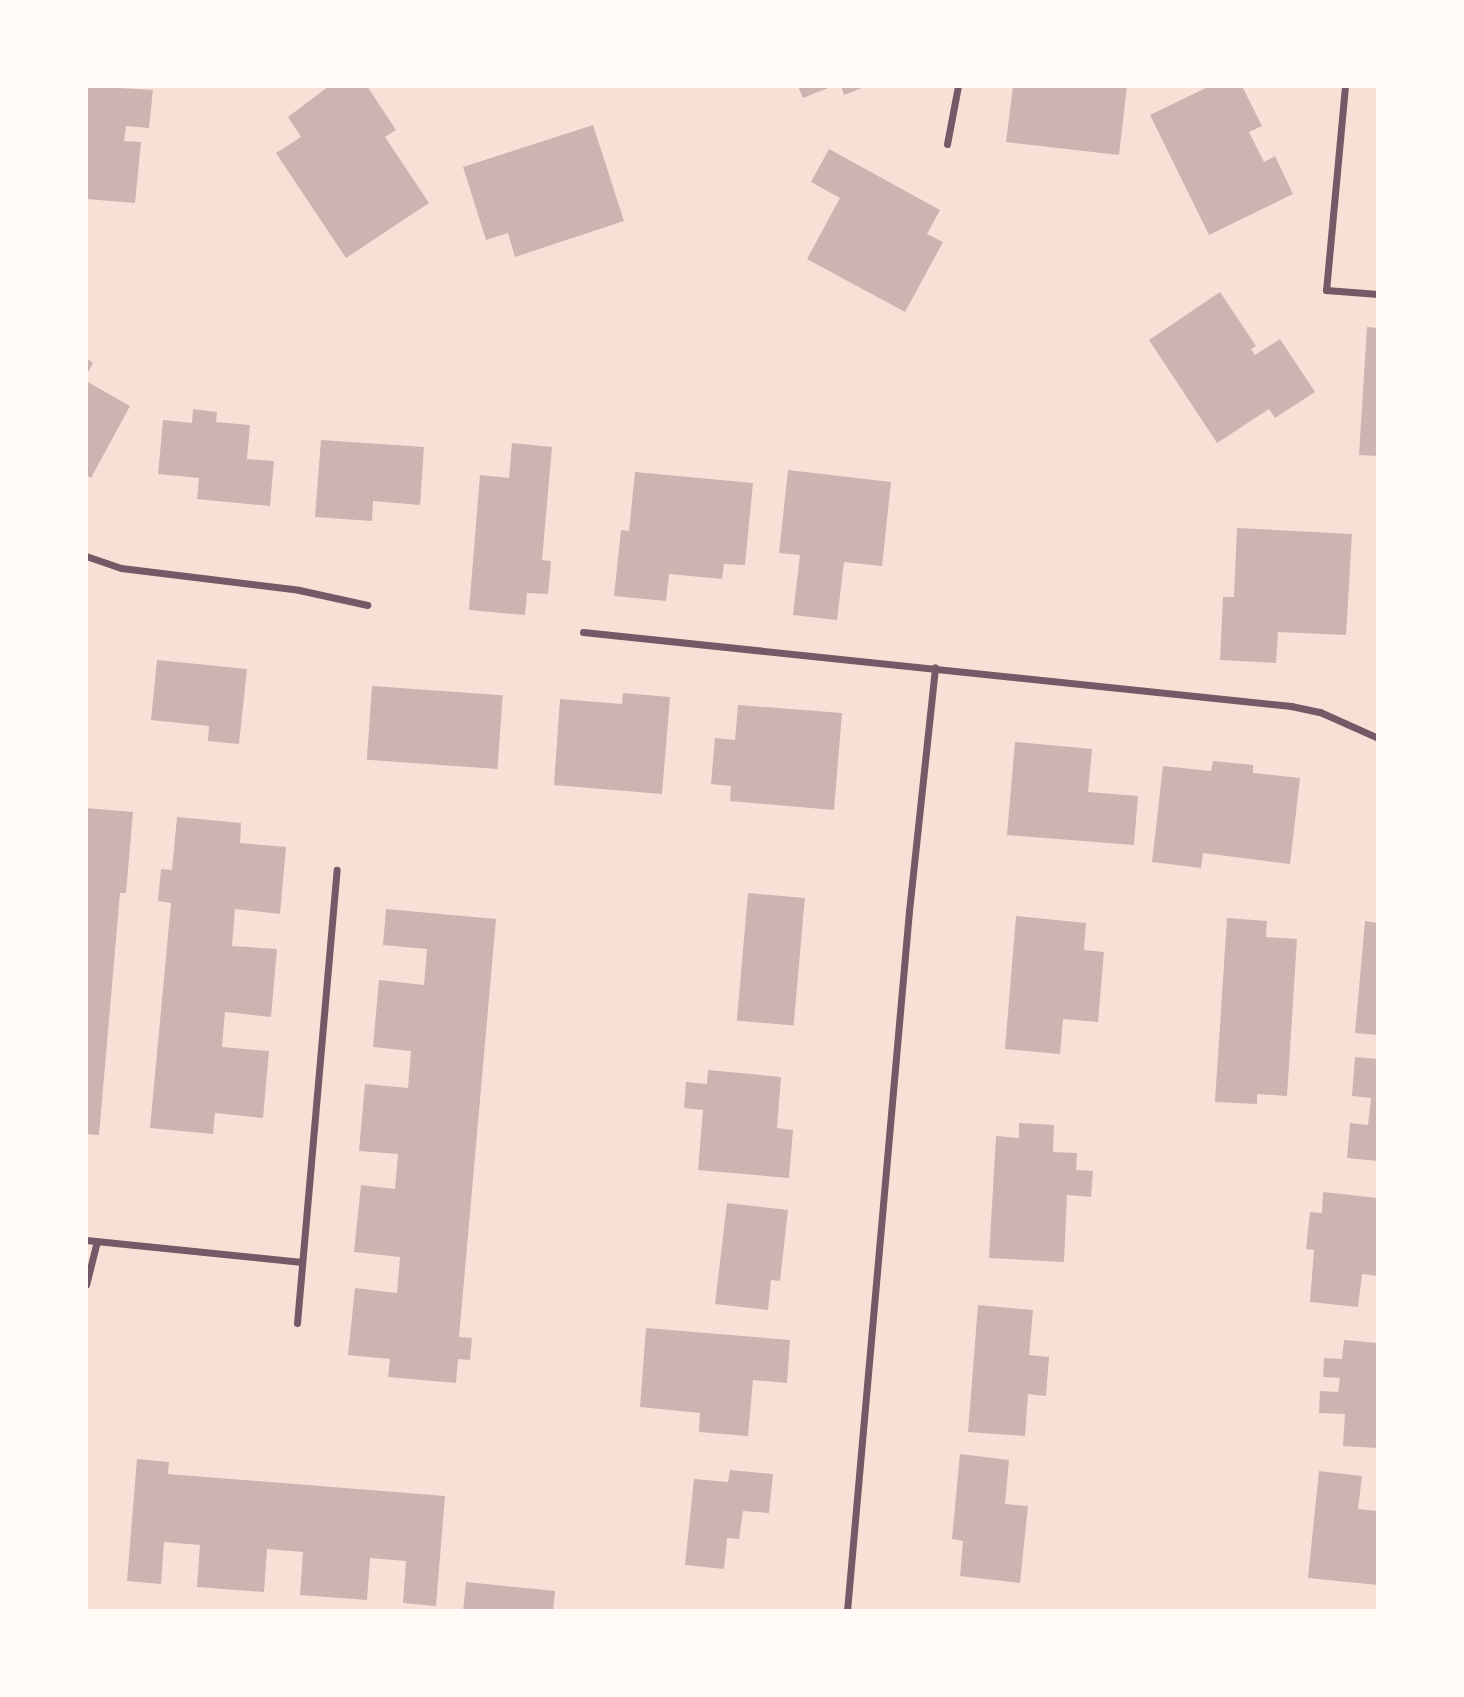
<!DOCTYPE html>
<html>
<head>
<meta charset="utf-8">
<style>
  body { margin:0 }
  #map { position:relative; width:1464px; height:1697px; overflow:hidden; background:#f7e1d7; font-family:"Alegreya Sans",sans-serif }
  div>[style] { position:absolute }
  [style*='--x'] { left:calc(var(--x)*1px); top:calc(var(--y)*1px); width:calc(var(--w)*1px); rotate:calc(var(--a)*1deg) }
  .building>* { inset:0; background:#ccb4b1; transform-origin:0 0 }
  .minor>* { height:7px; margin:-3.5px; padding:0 3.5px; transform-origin:3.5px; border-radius:3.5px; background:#755966 }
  span { translate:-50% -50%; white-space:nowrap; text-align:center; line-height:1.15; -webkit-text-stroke:5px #fffaf5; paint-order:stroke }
  .frame { position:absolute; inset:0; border:88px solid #fffaf5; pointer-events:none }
</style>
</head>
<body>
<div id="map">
  <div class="building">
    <i style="clip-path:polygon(86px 86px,153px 90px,149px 128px,126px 126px,124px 141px,141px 142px,135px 203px,86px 199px)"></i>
    <i style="clip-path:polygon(329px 86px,367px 86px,396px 130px,385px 137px,429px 203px,346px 258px,276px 153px,301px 137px,288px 117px)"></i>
    <i style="clip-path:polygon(798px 86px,833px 86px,803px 98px)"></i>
    <i style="clip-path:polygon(841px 86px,867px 86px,844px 95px)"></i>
    <i style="clip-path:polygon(1013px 86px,1127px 86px,1119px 155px,1006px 142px)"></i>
    <i style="clip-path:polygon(1210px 86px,1242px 86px,1262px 126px,1249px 132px,1264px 162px,1275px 156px,1293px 194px,1209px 235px,1150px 115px)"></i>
    <i style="clip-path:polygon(593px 125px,624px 221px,515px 257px,508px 233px,486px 240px,463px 167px)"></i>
    <i style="clip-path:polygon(829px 149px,940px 210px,927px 234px,943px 242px,905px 312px,807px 259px,840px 198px,811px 182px)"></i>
    <i style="clip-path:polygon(1220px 292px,1256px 346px,1251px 349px,1255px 355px,1280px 339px,1315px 392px,1275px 418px,1269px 409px,1217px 443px,1149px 340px)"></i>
    <i style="clip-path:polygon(1367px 327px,1378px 328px,1378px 456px,1359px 455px)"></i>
    <i style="clip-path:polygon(86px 358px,93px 363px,86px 376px)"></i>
    <i style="clip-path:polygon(86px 381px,130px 406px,91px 478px,86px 475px)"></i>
    <i style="clip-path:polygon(193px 409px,217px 412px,216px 422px,250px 425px,247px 459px,274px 461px,270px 506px,197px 499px,199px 478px,158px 474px,163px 420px,192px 423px)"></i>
    <i style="clip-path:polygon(321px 440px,424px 447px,420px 505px,373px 501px,372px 521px,315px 517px)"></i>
    <i style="clip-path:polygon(512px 443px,552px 447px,542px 560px,551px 561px,548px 594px,527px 593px,525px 615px,469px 610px,480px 475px,509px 478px)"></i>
    <i style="clip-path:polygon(788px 470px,891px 482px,882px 566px,844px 562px,837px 620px,793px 615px,800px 555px,779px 553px)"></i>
    <i style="clip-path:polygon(635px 472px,753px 483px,745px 565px,724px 564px,722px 579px,669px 574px,666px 601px,614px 596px,621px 530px,629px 531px)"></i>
    <i style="clip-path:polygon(1237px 528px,1352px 534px,1346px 635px,1278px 632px,1276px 663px,1220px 660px,1223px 597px,1234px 597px)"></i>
    <i style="clip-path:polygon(157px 660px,247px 669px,239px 744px,208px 741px,209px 726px,151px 720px)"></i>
    <i style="left:372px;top:686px;width:131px;height:74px;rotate:4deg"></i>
    <i style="clip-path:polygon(623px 693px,670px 697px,662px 794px,554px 785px,560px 699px,622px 704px)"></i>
    <i style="clip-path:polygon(738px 705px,842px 713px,834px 810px,730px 801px,731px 786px,711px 784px,715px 738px,735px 740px)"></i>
    <i style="clip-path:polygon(1015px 742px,1092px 749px,1088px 792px,1138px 796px,1134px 845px,1007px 835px)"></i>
    <i style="clip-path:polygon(1213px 761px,1253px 765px,1253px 773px,1300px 778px,1290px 864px,1203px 853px,1201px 868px,1152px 862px,1163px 766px,1211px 771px)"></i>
    <i style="clip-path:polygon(86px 808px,133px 812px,126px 893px,120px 893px,99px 1135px,86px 1134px)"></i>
    <i style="clip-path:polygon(177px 817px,241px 823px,240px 843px,286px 847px,280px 914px,235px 909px,232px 946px,277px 949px,271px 1017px,225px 1012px,222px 1047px,269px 1051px,263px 1118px,215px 1113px,213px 1134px,150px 1128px,171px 903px,158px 901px,161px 869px,172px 870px)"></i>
    <i style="left:748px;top:893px;width:57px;height:128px;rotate:5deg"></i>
    <i style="clip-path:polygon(386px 909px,496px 919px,459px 1337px,472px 1338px,470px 1360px,458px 1359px,456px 1383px,388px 1377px,390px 1359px,348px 1355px,355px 1288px,397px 1293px,400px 1257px,354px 1252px,361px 1185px,395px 1189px,398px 1154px,359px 1151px,365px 1084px,408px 1088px,411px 1051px,373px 1047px,379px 980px,424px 985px,427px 949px,383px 945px)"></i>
    <i style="clip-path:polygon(1016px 916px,1086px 923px,1084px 950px,1104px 952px,1098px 1022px,1063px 1019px,1060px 1054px,1005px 1049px)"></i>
    <i style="clip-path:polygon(1227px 918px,1267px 921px,1266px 937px,1297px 939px,1287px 1096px,1257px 1094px,1257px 1104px,1215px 1102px)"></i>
    <i style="clip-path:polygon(1365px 921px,1378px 923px,1378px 1035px,1355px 1033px)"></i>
    <i style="clip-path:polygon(1355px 1057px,1378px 1059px,1378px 1161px,1347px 1158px,1350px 1123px,1368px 1125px,1371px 1098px,1352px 1096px)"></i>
    <i style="clip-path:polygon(708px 1070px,781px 1077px,777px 1128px,793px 1130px,789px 1178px,698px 1170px,703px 1110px,684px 1108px,686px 1082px,707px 1084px)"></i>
    <i style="clip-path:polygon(1019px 1123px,1054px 1125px,1053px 1152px,1077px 1153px,1076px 1170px,1093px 1171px,1091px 1197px,1067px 1195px,1064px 1262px,989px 1258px,996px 1136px,1019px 1138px)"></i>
    <i style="clip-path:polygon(1323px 1192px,1378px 1198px,1378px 1276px,1362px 1274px,1358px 1307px,1310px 1302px,1314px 1250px,1306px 1249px,1310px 1212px,1322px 1213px)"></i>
    <i style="clip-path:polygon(727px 1203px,788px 1210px,780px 1281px,771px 1280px,768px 1310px,715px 1304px)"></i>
    <i style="clip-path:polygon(978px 1305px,1033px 1310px,1029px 1355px,1049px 1357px,1046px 1396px,1028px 1394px,1025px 1436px,968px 1432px)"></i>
    <i style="clip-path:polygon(646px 1328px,790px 1340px,787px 1383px,753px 1380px,748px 1436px,699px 1432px,700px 1413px,640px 1407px)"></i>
    <i style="clip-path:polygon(1344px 1340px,1378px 1343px,1378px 1448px,1343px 1446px,1345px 1414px,1319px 1413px,1320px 1391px,1338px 1392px,1340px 1378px,1323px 1377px,1324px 1358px,1342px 1359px)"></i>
    <i style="clip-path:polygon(960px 1454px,1009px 1460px,1005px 1504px,1028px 1506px,1020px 1583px,960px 1576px,963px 1541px,952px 1539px)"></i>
    <i style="clip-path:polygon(137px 1459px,169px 1462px,168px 1474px,445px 1496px,436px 1606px,403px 1603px,406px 1561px,370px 1558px,367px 1600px,300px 1595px,303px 1552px,267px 1549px,264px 1592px,197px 1587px,200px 1545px,164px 1542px,161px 1584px,127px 1581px)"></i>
    <i style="clip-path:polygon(730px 1470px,773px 1474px,769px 1513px,743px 1511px,739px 1539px,727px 1538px,724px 1569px,685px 1565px,694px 1479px,728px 1482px)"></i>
    <i style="clip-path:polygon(1319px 1471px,1362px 1476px,1358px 1509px,1378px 1511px,1378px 1585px,1308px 1578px)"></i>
    <i style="clip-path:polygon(466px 1582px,555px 1591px,553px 1611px,463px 1611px)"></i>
  </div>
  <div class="minor">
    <i style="--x:1345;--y:86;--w:205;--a:95.3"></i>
    <i style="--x:1326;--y:290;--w:52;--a:4.4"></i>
    <i style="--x:947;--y:144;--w:59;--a:-79.3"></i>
    <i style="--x:86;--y:556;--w:37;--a:19"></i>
    <i style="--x:121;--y:568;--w:179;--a:7"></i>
    <i style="--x:299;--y:590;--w:70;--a:12.4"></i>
    <i style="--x:583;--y:632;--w:712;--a:5.97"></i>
    <i style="--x:1291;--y:706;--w:30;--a:12"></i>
    <i style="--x:1320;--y:712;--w:64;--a:24.1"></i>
    <i style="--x:86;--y:1240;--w:217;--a:5.8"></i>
    <i style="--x:86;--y:1285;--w:45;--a:-76"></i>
    <i style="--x:297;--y:1323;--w:455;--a:-85"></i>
    <i style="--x:847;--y:1611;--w:703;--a:-84.94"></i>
    <i style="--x:909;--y:911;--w:245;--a:-83.9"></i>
  </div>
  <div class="frame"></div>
</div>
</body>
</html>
